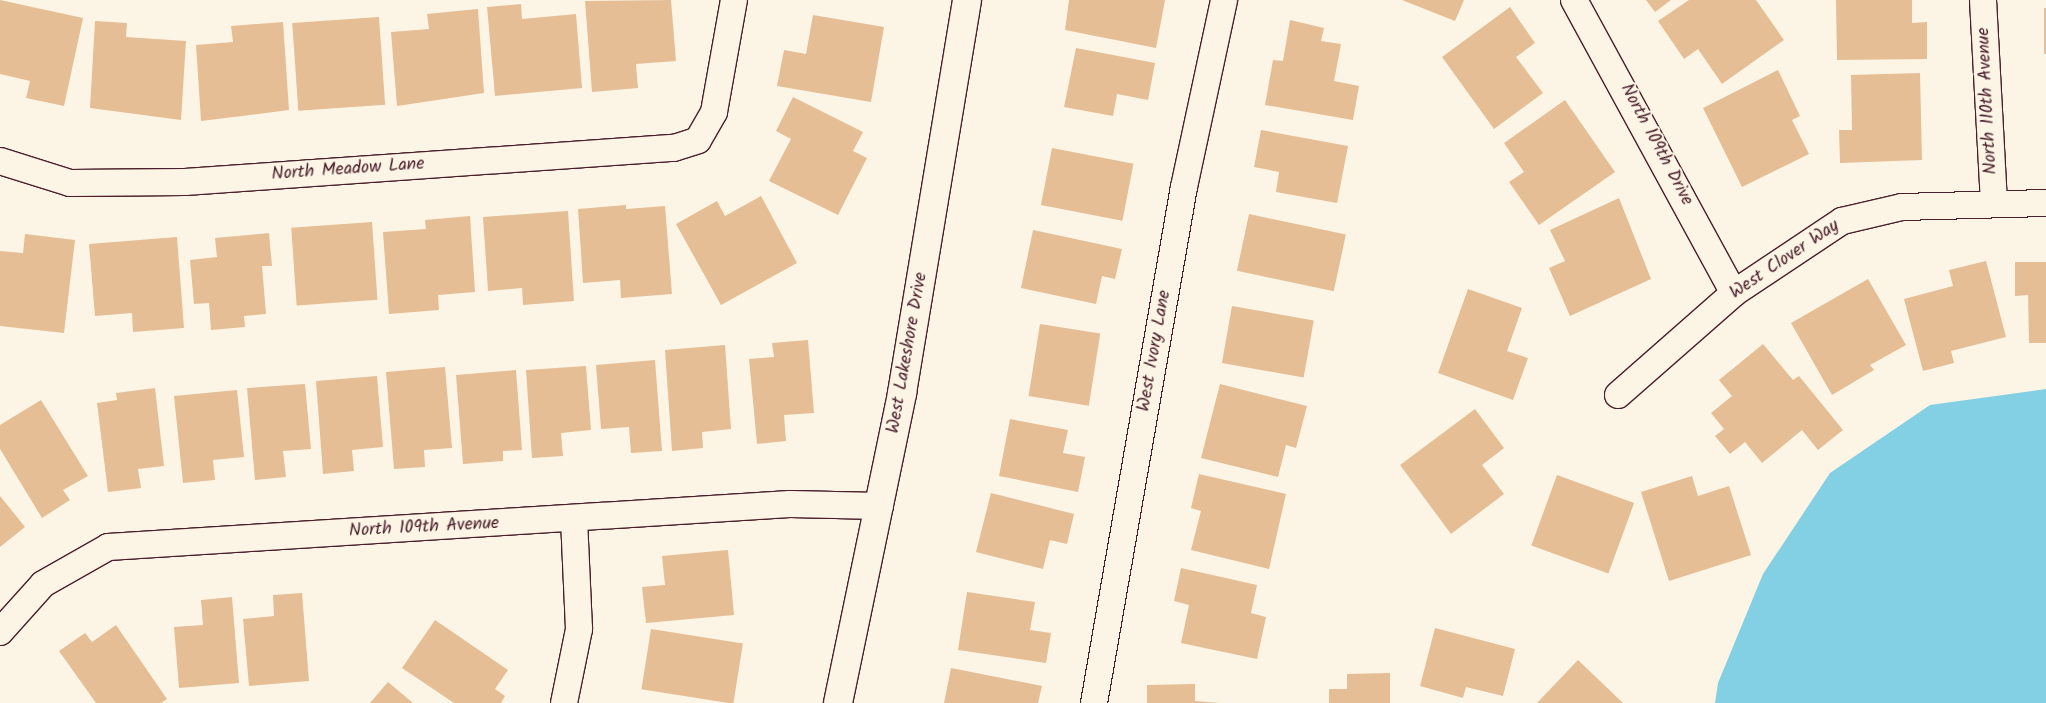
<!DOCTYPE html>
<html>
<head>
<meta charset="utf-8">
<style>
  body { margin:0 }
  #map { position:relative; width:2046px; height:703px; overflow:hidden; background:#fcf5e5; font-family:Kalam,sans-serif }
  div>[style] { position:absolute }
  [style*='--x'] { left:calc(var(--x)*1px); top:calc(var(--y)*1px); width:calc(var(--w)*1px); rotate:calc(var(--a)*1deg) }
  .water>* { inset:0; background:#83cfe3 }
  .building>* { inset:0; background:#e5be95; transform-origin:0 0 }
  .roads { filter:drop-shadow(1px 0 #4a1f2b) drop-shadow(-1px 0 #4a1f2b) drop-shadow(0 1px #4a1f2b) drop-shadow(0 -1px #4a1f2b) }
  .minor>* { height:26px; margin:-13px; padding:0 13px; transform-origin:13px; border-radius:13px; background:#fcf5e5 }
  .tertiary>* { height:28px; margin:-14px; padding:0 14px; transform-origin:14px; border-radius:14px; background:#fcf5e5 }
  span { translate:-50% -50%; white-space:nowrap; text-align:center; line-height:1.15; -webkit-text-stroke:4px #fcf5e5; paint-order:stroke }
  .street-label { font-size:18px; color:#4a1f2b }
</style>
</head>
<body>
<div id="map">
  <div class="water">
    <i style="clip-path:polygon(2046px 389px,2046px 703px,1715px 703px,1718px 683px,1763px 574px,1830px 473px,1930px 405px)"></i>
  </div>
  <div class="building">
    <i style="clip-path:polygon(0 0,83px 18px,64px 106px,26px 98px,30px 81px,0 74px)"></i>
    <i style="clip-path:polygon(671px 0,676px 61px,636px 64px,638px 88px,592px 92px,585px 1px)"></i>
    <i style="clip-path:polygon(1069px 0,1165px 0,1156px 48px,1065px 30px)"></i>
    <i style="clip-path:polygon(1402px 0,1464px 0,1455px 21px)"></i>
    <i style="clip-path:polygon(1646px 0,1671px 0,1655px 12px)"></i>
    <i style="clip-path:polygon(1689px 0,1756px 0,1784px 40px,1722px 84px,1698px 49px,1684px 59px,1658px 21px)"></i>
    <i style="clip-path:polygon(1836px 0,1912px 0,1912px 23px,1927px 22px,1927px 59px,1837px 60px)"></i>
    <i style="clip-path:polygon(521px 4px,522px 19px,576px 14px,582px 88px,495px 96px,487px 7px)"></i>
    <i style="clip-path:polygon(1510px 7px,1535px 43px,1516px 57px,1543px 93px,1494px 129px,1442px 57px)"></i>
    <i style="left:2044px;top:8px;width:2px;height:46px"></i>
    <i style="clip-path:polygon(478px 9px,484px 93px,397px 106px,391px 32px,429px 29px,427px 14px)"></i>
    <i style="clip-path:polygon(813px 15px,884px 27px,871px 102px,777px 86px,784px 50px,806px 54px)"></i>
    <i style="left:379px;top:17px;width:88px;height:87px;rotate:86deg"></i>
    <i style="clip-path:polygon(1290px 20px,1324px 28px,1321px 41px,1341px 44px,1334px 81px,1359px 86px,1353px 120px,1265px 105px,1273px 60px,1283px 61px)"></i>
    <i style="clip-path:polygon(95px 21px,127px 23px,126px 37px,186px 41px,181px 120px,90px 108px)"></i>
    <i style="clip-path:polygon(283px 22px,289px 110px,201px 121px,196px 45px,233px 42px,231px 26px)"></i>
    <i style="clip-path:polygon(1076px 48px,1155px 63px,1148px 100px,1117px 94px,1113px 116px,1064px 107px)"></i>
    <i style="clip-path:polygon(1778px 70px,1800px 116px,1792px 120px,1809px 154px,1742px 187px,1703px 108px)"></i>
    <i style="clip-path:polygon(1920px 73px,1922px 160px,1840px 163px,1839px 130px,1852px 130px,1851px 75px)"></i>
    <i style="clip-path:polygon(793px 97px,863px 132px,853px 151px,867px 158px,838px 215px,769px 181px,791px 139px,776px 131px)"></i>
    <i style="clip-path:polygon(1565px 100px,1615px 172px,1539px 225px,1509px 182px,1524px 172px,1504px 143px)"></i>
    <i style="clip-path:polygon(1261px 130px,1348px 146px,1337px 203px,1276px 192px,1279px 172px,1254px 167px)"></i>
    <i style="left:1052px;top:148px;width:83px;height:58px;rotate:11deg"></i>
    <i style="clip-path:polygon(761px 196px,797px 263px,721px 305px,676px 224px,717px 201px,725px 216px)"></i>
    <i style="clip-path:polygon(1619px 198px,1651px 279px,1570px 316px,1549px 268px,1565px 261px,1550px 230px)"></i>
    <i style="clip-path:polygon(626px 205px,626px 209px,665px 206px,672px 294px,621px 298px,620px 280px,583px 283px,578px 209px)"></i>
    <i style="clip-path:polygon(568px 211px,574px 301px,523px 305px,522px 288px,488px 291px,483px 217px)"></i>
    <i style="left:1249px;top:214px;width:99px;height:58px;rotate:12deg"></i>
    <i style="clip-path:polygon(470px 216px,475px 292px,438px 295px,439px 310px,389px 314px,383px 232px,426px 229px,425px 220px)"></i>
    <i style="left:372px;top:222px;width:78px;height:81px;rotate:86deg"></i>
    <i style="clip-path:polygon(1033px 230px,1122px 249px,1115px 279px,1102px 276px,1096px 304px,1021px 288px)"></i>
    <i style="clip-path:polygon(269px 233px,272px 266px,262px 266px,266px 314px,244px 316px,245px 327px,211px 330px,209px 303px,194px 304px,190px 260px,217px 257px,215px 238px)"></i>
    <i style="clip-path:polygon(25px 234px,75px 240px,64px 333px,0 326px,0 251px,23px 253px)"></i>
    <i style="clip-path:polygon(177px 237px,184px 328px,133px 332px,132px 313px,95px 316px,89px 244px)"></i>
    <i style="clip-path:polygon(1986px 261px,2006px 337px,1951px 351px,1954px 363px,1923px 371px,1904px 299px,1953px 286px,1949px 270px)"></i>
    <i style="clip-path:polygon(2015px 262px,2046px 262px,2046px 343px,2029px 343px,2028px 295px,2015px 296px)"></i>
    <i style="clip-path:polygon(1868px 279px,1906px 345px,1870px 365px,1874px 370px,1832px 395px,1791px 323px)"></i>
    <i style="clip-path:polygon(1468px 289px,1522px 308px,1507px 351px,1528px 358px,1513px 400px,1438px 373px)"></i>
    <i style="left:1232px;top:306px;width:83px;height:58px;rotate:10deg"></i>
    <i style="left:1040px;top:324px;width:61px;height:73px;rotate:9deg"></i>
    <i style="clip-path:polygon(808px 340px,814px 413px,784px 415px,786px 441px,757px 444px,749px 359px,774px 357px,772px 343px)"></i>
    <i style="clip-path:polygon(1763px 344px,1793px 380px,1799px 376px,1843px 430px,1818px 450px,1802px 430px,1762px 463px,1745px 442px,1730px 454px,1715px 436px,1724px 429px,1711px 413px,1732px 396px,1719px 380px)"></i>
    <i style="clip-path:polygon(725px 345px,731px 429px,702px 432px,703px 448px,672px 451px,665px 350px)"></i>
    <i style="clip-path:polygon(655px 360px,662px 451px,631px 453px,629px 427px,601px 429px,596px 365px)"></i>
    <i style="clip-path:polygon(586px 366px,591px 430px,561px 433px,563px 456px,532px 458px,526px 370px)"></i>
    <i style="clip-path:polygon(445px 367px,452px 448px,424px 450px,425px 467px,394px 469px,386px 372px)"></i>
    <i style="clip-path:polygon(516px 370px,522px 450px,503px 451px,503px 461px,463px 464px,456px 375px)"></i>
    <i style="clip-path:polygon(377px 376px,383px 447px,352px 450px,354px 471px,323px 474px,316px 381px)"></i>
    <i style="clip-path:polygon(305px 384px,311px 449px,283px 451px,286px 477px,255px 480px,247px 388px)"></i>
    <i style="clip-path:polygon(1220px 384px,1307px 406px,1296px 448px,1286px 445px,1278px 477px,1201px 458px)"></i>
    <i style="clip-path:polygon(155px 388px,164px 466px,138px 469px,141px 488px,108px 492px,97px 403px,117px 400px,116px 393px)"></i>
    <i style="clip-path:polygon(237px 390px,244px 457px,213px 460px,215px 480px,183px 483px,174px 396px)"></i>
    <i style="clip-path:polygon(41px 400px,88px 476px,63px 490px,70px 500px,42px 518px,0 449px,0 425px)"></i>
    <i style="clip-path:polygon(1475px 409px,1504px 448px,1482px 465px,1504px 494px,1451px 534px,1400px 465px)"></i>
    <i style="clip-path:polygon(1010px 419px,1068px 430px,1063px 453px,1085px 457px,1078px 492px,999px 476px)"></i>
    <i style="clip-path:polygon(1199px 474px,1286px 494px,1269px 569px,1191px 550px,1201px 511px,1191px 508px)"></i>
    <i style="left:1557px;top:475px;width:82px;height:75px;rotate:20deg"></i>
    <i style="clip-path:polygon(1692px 476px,1698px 496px,1729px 486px,1751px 555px,1669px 581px,1641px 492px)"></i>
    <i style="clip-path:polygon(991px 493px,1074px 514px,1067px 544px,1050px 540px,1043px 569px,976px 552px)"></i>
    <i style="clip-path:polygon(0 496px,25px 527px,0 547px)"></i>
    <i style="clip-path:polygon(728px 550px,734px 615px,646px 623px,642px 587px,665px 585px,662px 556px)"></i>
    <i style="clip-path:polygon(1181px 568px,1257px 585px,1251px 613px,1266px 617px,1257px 659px,1181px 643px,1189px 605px,1174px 601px)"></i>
    <i style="clip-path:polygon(967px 592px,1035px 602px,1030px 630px,1051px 633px,1046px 663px,958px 650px)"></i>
    <i style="clip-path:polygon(302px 593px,309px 681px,249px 686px,243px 619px,274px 616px,273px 595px)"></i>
    <i style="clip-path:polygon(232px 597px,239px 683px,179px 688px,174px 627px,203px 625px,201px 600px)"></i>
    <i style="clip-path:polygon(435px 620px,508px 670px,495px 689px,505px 696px,501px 703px,454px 703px,402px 668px)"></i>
    <i style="clip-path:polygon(116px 625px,167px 699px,161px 703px,96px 703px,59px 651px,85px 633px,92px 642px)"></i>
    <i style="clip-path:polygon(1435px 628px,1515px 649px,1503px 696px,1466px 687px,1463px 698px,1420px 686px)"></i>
    <i style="left:651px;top:629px;width:93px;height:61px;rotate:9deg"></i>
    <i style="clip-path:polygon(1578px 660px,1623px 703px,1537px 703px)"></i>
    <i style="clip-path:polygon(951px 668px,1042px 686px,1038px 703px,944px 703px)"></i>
    <i style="clip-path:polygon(1390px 673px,1390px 703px,1329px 703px,1329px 689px,1347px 689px,1347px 674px)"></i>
    <i style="clip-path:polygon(388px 682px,413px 703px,370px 703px)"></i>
    <i style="clip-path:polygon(1195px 684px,1195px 701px,1221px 703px,1147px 703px,1147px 685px)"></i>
  </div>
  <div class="roads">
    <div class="minor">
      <i style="--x:1574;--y:0;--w:334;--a:61.4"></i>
      <i style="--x:1983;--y:0;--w:202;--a:86.9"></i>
      <i style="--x:0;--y:161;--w:73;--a:17.4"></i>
      <i style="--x:70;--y:183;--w:115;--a:-0.5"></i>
      <i style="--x:185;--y:182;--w:490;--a:-4"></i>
      <i style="--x:674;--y:148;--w:25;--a:-18"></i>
      <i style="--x:698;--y:140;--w:32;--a:-60"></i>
      <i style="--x:714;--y:112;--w:114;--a:-79.9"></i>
      <i style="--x:1618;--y:395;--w:154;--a:-41.3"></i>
      <i style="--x:1734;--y:293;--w:130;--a:-33.7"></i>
      <i style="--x:1842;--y:221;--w:62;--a:-13.1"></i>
      <i style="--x:1902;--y:207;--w:144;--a:-1.6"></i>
      <i style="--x:0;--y:632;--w:64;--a:-48.1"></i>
      <i style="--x:43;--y:584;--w:75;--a:-29.6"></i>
      <i style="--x:108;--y:547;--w:683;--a:-3.61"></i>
      <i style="--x:790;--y:504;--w:90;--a:1.3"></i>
      <i style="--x:564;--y:703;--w:76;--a:-78.5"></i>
      <i style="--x:579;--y:629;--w:109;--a:-92.6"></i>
      <i style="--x:1094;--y:703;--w:524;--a:-80.11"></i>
      <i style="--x:1184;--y:187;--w:191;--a:-77.9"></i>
    </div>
    <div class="tertiary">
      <i style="--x:838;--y:703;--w:317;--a:-78.3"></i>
      <i style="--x:902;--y:393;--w:398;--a:-80.6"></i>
    </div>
  </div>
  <div class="street-label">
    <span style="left:1988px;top:101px;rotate:-93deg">North 110th Avenue</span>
    <span style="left:1656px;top:145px;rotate:62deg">North 109th Drive</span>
    <span style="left:348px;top:170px;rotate:-4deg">North Meadow Lane</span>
    <span style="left:1785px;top:260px;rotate:-34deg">West Clover Way</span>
    <span style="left:1155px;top:351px;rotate:-80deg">West Ivory Lane</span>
    <span style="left:908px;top:353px;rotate:-80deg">West Lakeshore Drive</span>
    <span style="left:424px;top:528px;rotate:-3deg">North 109th Avenue</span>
  </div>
</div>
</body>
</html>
